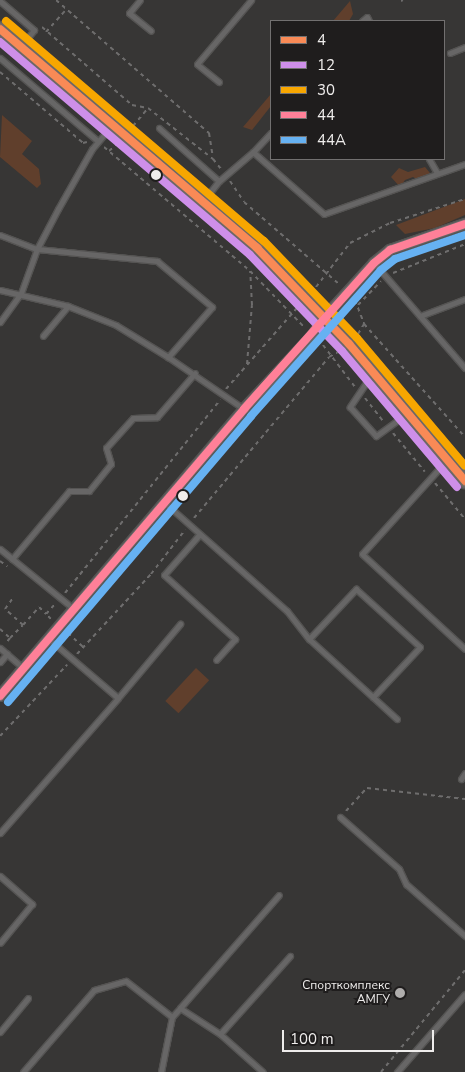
<!DOCTYPE html>
<html>
<head>
<meta charset="utf-8">
<style>
  body { margin:0 }
  #map { position:relative; width:465px; height:1072px; overflow:hidden; background:#373635; font-family:"Nunito Sans",sans-serif }
  div>[style] { position:absolute }
  [style*='--x'] { left:calc(var(--x)*1px); top:calc(var(--y)*1px); width:calc(var(--w)*1px); rotate:calc(var(--a)*1deg) }
  .green>* { inset:0; background:#603f2c; transform-origin:0 0 }
  .path>* { height:2px; margin-top:-1px; transform-origin:0; background:repeating-linear-gradient(90deg,#6e6d6d 0 4px,transparent 0 8px) }
  .roads { filter:drop-shadow(1px 0 #555453) drop-shadow(-1px 0 #555453) drop-shadow(0 1px #555453) drop-shadow(0 -1px #555453) }
  .lane>* { height:5px; margin:-2.5px; padding:0 2.5px; transform-origin:2.5px; border-radius:2.5px; background:#676666 }
  .street>* { height:10px; margin:-5px; padding:0 5px; transform-origin:5px; border-radius:5px; background:#676666 }
  .secondary>* { height:14px; margin:-7px; padding:0 7px; transform-origin:7px; border-radius:7px; background:#6d6865 }
  .bus-1>* { height:8px; margin:-4px; padding:0 4px; transform-origin:4px; border-radius:4px; background:#f98a56 }
  .bus-2>* { height:8px; margin:-4px; padding:0 4px; transform-origin:4px; border-radius:4px; background:#ce8fe9 }
  .bus-3>* { height:8px; margin:-4px; padding:0 4px; transform-origin:4px; border-radius:4px; background:#f7a600 }
  .bus-4>* { height:8px; margin:-4px; padding:0 4px; transform-origin:4px; border-radius:4px; background:#ff8098 }
  .bus-5>* { height:8px; margin:-4px; padding:0 4px; transform-origin:4px; border-radius:4px; background:#66b1f2 }
  .dots>* { width:14px; height:14px; translate:-50% -50%; box-sizing:border-box; border:2px solid #1f1d1d; border-radius:50% }
  span { translate:-50% -50%; white-space:nowrap; text-align:center; line-height:1.15; -webkit-text-stroke:4px #1f1d1d; paint-order:stroke }
  .poi-label { font-size:12px; color:#efedec }
  .right { translate:-100% -50%; text-align:right }
  .legend { position:absolute; left:270px; top:20px; width:175px; height:140px; box-sizing:border-box; background:#1f1d1d; border:1px solid #727070; margin:0; padding:6px 9px; list-style:none; font-size:15px; color:#efedec }
  .legend li { display:flex; align-items:center; gap:10px; height:25px }
  .legend b { width:25px; border:1px solid #727070 }
  .scale { position:absolute; left:282px; top:1030px; width:152px; height:22px; box-sizing:border-box; border:2px solid #efedec; border-top:0; padding-left:6px; font-size:15px; line-height:18px; white-space:nowrap; color:#efedec; -webkit-text-stroke:4px #1f1d1d; paint-order:stroke }
</style>
</head>
<body>
<div id="map">
  <div class="green">
    <i style="clip-path:polygon(350px 1px,353px 14px,349px 21px,333px 21px)"></i>
    <i style="clip-path:polygon(271px 94px,271px 106px,252px 130px,243px 127px)"></i>
    <i style="clip-path:polygon(2px 115px,32px 141px,22px 154px,39px 169px,41px 184px,37px 188px,0 157px)"></i>
    <i style="clip-path:polygon(425px 167px,430px 173px,420px 181px,413px 177px,405px 180px,400px 187px,391px 177px,399px 168px,408px 172px)"></i>
    <i style="clip-path:polygon(465px 199px,465px 215px,435px 228px,405px 234px,396px 225px)"></i>
    <i style="left:196px;top:668px;width:18px;height:45px;rotate:43deg"></i>
  </div>
  <div class="path">
    <i style="--x:56;--y:0;--w:203;--a:41"></i>
    <i style="--x:209;--y:133;--w:24;--a:81"></i>
    <i style="--x:401;--y:1;--w:2;--a:-27"></i>
    <i style="--x:42;--y:27;--w:119;--a:40.9"></i>
    <i style="--x:132;--y:105;--w:16;--a:11"></i>
    <i style="--x:148;--y:108;--w:83;--a:38.1"></i>
    <i style="--x:213;--y:159;--w:13;--a:51"></i>
    <i style="--x:46;--y:32;--w:28;--a:-48"></i>
    <i style="--x:0;--y:72;--w:109;--a:40.5"></i>
    <i style="--x:83;--y:143;--w:4;--a:-14"></i>
    <i style="--x:133;--y:126;--w:23;--a:-50"></i>
    <i style="--x:104;--y:147;--w:192;--a:40.3"></i>
    <i style="--x:250;--y:271;--w:78;--a:46"></i>
    <i style="--x:109;--y:151;--w:11;--a:-41"></i>
    <i style="--x:230;--y:181;--w:25;--a:56"></i>
    <i style="--x:244;--y:202;--w:127;--a:40.8"></i>
    <i style="--x:393;--y:273;--w:78;--a:-21.9"></i>
    <i style="--x:316;--y:287;--w:56;--a:-52.3"></i>
    <i style="--x:350;--y:243;--w:45;--a:-26.6"></i>
    <i style="--x:390;--y:223;--w:79;--a:-17.7"></i>
    <i style="--x:355;--y:300;--w:26;--a:69"></i>
    <i style="--x:364;--y:324;--w:152;--a:48.2"></i>
    <i style="--x:358;--y:305;--w:33;--a:-46"></i>
    <i style="--x:358;--y:334;--w:12;--a:-59"></i>
    <i style="--x:323;--y:345;--w:53;--a:52.7"></i>
    <i style="--x:247;--y:364;--w:59;--a:-85.2"></i>
    <i style="--x:252;--y:305;--w:34;--a:-93"></i>
    <i style="--x:226;--y:389;--w:108;--a:-48.8"></i>
    <i style="--x:365;--y:398;--w:31;--a:52"></i>
    <i style="--x:393;--y:433;--w:50;--a:50.6"></i>
    <i style="--x:435;--y:483;--w:47;--a:50.2"></i>
    <i style="--x:194;--y:518;--w:210;--a:-50"></i>
    <i style="--x:329;--y:357;--w:10;--a:-29"></i>
    <i style="--x:0;--y:561;--w:9;--a:36"></i>
    <i style="--x:65;--y:593;--w:248;--a:-51.2"></i>
    <i style="--x:51;--y:619;--w:7;--a:-135"></i>
    <i style="--x:46;--y:614;--w:13;--a:-48"></i>
    <i style="--x:23;--y:625;--w:24;--a:-48"></i>
    <i style="--x:39;--y:607;--w:10;--a:45"></i>
    <i style="--x:0;--y:629;--w:13;--a:42"></i>
    <i style="--x:10;--y:638;--w:6;--a:129"></i>
    <i style="--x:68;--y:633;--w:21;--a:43"></i>
    <i style="--x:10;--y:638;--w:18;--a:-45"></i>
    <i style="--x:23;--y:625;--w:24;--a:-138"></i>
    <i style="--x:5;--y:609;--w:14;--a:-54"></i>
    <i style="--x:77;--y:654;--w:109;--a:-47.2"></i>
    <i style="--x:151;--y:574;--w:56;--a:-52.3"></i>
    <i style="--x:0;--y:736;--w:98;--a:-46.7"></i>
    <i style="--x:346;--y:811;--w:31;--a:-48"></i>
    <i style="--x:367;--y:788;--w:99;--a:6.4"></i>
    <i style="--x:381;--y:1072;--w:132;--a:-50.5"></i>
  </div>
  <div class="roads">
    <div class="lane">
      <i style="--x:140;--y:0;--w:17;--a:130"></i>
      <i style="--x:129;--y:13;--w:28;--a:39"></i>
      <i style="--x:0;--y:1;--w:45;--a:40.5"></i>
      <i style="--x:34;--y:30;--w:21;--a:129"></i>
      <i style="--x:362;--y:21;--w:6;--a:-39"></i>
      <i style="--x:367;--y:17;--w:4;--a:63"></i>
      <i style="--x:450;--y:53;--w:16;--a:-22"></i>
      <i style="--x:0;--y:58;--w:128;--a:40.3"></i>
      <i style="--x:219;--y:82;--w:28;--a:-141"></i>
      <i style="--x:197;--y:64;--w:84;--a:-49.8"></i>
      <i style="--x:159;--y:128;--w:80;--a:41.5"></i>
      <i style="--x:253;--y:152;--w:26;--a:-47"></i>
      <i style="--x:429;--y:159;--w:16;--a:60"></i>
      <i style="--x:204;--y:200;--w:24;--a:-52"></i>
      <i style="--x:219;--y:181;--w:45;--a:-40.5"></i>
      <i style="--x:253;--y:152;--w:94;--a:41.1"></i>
      <i style="--x:324;--y:214;--w:150;--a:-19.5"></i>
      <i style="--x:0;--y:235;--w:40;--a:21"></i>
      <i style="--x:37;--y:249;--w:121;--a:5.7"></i>
      <i style="--x:157;--y:261;--w:72;--a:39.9"></i>
      <i style="--x:212;--y:307;--w:67;--a:131.3"></i>
      <i style="--x:168;--y:357;--w:61;--a:-148.4"></i>
      <i style="--x:116;--y:325;--w:52;--a:-158.4"></i>
      <i style="--x:374;--y:263;--w:139;--a:49.1"></i>
      <i style="--x:0;--y:290;--w:70;--a:13.2"></i>
      <i style="--x:68;--y:306;--w:39;--a:130"></i>
      <i style="--x:420;--y:316;--w:48;--a:-20.7"></i>
      <i style="--x:0;--y:322;--w:36;--a:-54"></i>
      <i style="--x:21;--y:293;--w:47;--a:-70"></i>
      <i style="--x:37;--y:249;--w:45;--a:-62.3"></i>
      <i style="--x:58;--y:209;--w:69;--a:-60.5"></i>
      <i style="--x:92;--y:149;--w:30;--a:-50"></i>
      <i style="--x:168;--y:357;--w:92;--a:34.4"></i>
      <i style="--x:372;--y:374;--w:40;--a:124"></i>
      <i style="--x:350;--y:407;--w:39;--a:48"></i>
      <i style="--x:376;--y:436;--w:37;--a:-36"></i>
      <i style="--x:446;--y:461;--w:125;--a:132.1"></i>
      <i style="--x:362;--y:554;--w:140;--a:42.7"></i>
      <i style="--x:165;--y:503;--w:163;--a:41.5"></i>
      <i style="--x:287;--y:611;--w:36;--a:52"></i>
      <i style="--x:309;--y:639;--w:119;--a:42.3"></i>
      <i style="--x:199;--y:535;--w:53;--a:131.2"></i>
      <i style="--x:164;--y:575;--w:96;--a:42"></i>
      <i style="--x:235;--y:639;--w:28;--a:132"></i>
      <i style="--x:0;--y:549;--w:97;--a:39.1"></i>
      <i style="--x:12;--y:559;--w:89;--a:-50"></i>
      <i style="--x:69;--y:491;--w:20;--a:0"></i>
      <i style="--x:89;--y:491;--w:35;--a:-51"></i>
      <i style="--x:111;--y:464;--w:17;--a:-107"></i>
      <i style="--x:106;--y:448;--w:40;--a:-48"></i>
      <i style="--x:133;--y:418;--w:24;--a:-2"></i>
      <i style="--x:157;--y:417;--w:58;--a:-49.2"></i>
      <i style="--x:309;--y:639;--w:69;--a:-46.8"></i>
      <i style="--x:356;--y:589;--w:86;--a:42.2"></i>
      <i style="--x:420;--y:647;--w:69;--a:133.2"></i>
      <i style="--x:0;--y:648;--w:30;--a:41"></i>
      <i style="--x:0;--y:662;--w:11;--a:-49"></i>
      <i style="--x:118;--y:698;--w:97;--a:-50"></i>
      <i style="--x:461;--y:779;--w:7;--a:-56"></i>
      <i style="--x:340;--y:817;--w:79;--a:41.4"></i>
      <i style="--x:399;--y:869;--w:17;--a:65"></i>
      <i style="--x:406;--y:884;--w:79;--a:41.4"></i>
      <i style="--x:0;--y:833;--w:179;--a:-48.8"></i>
      <i style="--x:118;--y:698;--w:89;--a:-139.5"></i>
      <i style="--x:0;--y:876;--w:43;--a:41.2"></i>
      <i style="--x:32;--y:904;--w:50;--a:129.4"></i>
      <i style="--x:180;--y:1008;--w:150;--a:-48.8"></i>
      <i style="--x:0;--y:1032;--w:44;--a:-50.5"></i>
      <i style="--x:220;--y:1034;--w:105;--a:-48.1"></i>
      <i style="--x:23;--y:1072;--w:108;--a:-49.1"></i>
      <i style="--x:94;--y:990;--w:33;--a:-16"></i>
      <i style="--x:126;--y:981;--w:58;--a:38"></i>
      <i style="--x:161;--y:1072;--w:56;--a:-78.7"></i>
      <i style="--x:172;--y:1017;--w:12;--a:-48"></i>
      <i style="--x:180;--y:1008;--w:48;--a:33"></i>
      <i style="--x:220;--y:1034;--w:57;--a:41.5"></i>
      <i style="--x:397;--y:1072;--w:103;--a:-48.9"></i>
    </div>
    <div class="street">
      <i style="--x:0;--y:696;--w:377;--a:-49.6"></i>
      <i style="--x:244;--y:409;--w:101;--a:-47"></i>
      <i style="--x:313;--y:335;--w:20;--a:-57"></i>
      <i style="--x:324;--y:318;--w:74;--a:-47.7"></i>
      <i style="--x:374;--y:263;--w:21;--a:-39"></i>
      <i style="--x:390;--y:250;--w:79;--a:-19.1"></i>
    </div>
    <div class="secondary">
      <i style="--x:0;--y:29;--w:338;--a:40.4"></i>
      <i style="--x:257;--y:248;--w:133;--a:46.2"></i>
      <i style="--x:349;--y:344;--w:180;--a:49.7"></i>
    </div>
  </div>
  <div class="bus-1">
    <i style="--x:0;--y:29;--w:338;--a:40.4"></i>
    <i style="--x:257;--y:248;--w:133;--a:46.2"></i>
    <i style="--x:349;--y:344;--w:180;--a:49.7"></i>
  </div>
  <div class="bus-2">
    <i style="--x:0;--y:42;--w:328;--a:40.4"></i>
    <i style="--x:250;--y:255;--w:133;--a:46.2"></i>
    <i style="--x:342;--y:351;--w:178;--a:49.8"></i>
  </div>
  <div class="bus-3">
    <i style="--x:6;--y:21;--w:339;--a:40.5"></i>
    <i style="--x:264;--y:241;--w:134;--a:46.2"></i>
    <i style="--x:357;--y:338;--w:167;--a:49.8"></i>
  </div>
  <div class="bus-4">
    <i style="--x:0;--y:696;--w:377;--a:-49.6"></i>
    <i style="--x:244;--y:409;--w:195;--a:-48.3"></i>
    <i style="--x:374;--y:263;--w:21;--a:-39"></i>
    <i style="--x:390;--y:250;--w:79;--a:-19.1"></i>
  </div>
  <div class="bus-5">
    <i style="--x:8;--y:702;--w:375;--a:-49.6"></i>
    <i style="--x:251;--y:416;--w:195;--a:-48.3"></i>
    <i style="--x:381;--y:270;--w:18;--a:-38"></i>
    <i style="--x:395;--y:259;--w:74;--a:-18.9"></i>
  </div>
  <div class="dots">
    <i style="left:156px;top:175px;background:#efedec"></i>
    <i style="left:183px;top:496px;background:#efedec"></i>
    <i style="left:400px;top:993px;background:#afadac"></i>
  </div>
  <div class="poi-label">
    <span class="right" style="left:390px;top:993px">Спорткомплекс<br>АМГУ</span>
  </div>
  <ul class="legend">
  <li><b style="height:6px;background:#f98a56"></b>4</li>
  <li><b style="height:6px;background:#ce8fe9"></b>12</li>
  <li><b style="height:6px;background:#f7a600"></b>30</li>
  <li><b style="height:6px;background:#ff8098"></b>44</li>
  <li><b style="height:6px;background:#66b1f2"></b>44А</li>
  </ul>
  <div class="scale">100 m</div>
</div>
</body>
</html>
